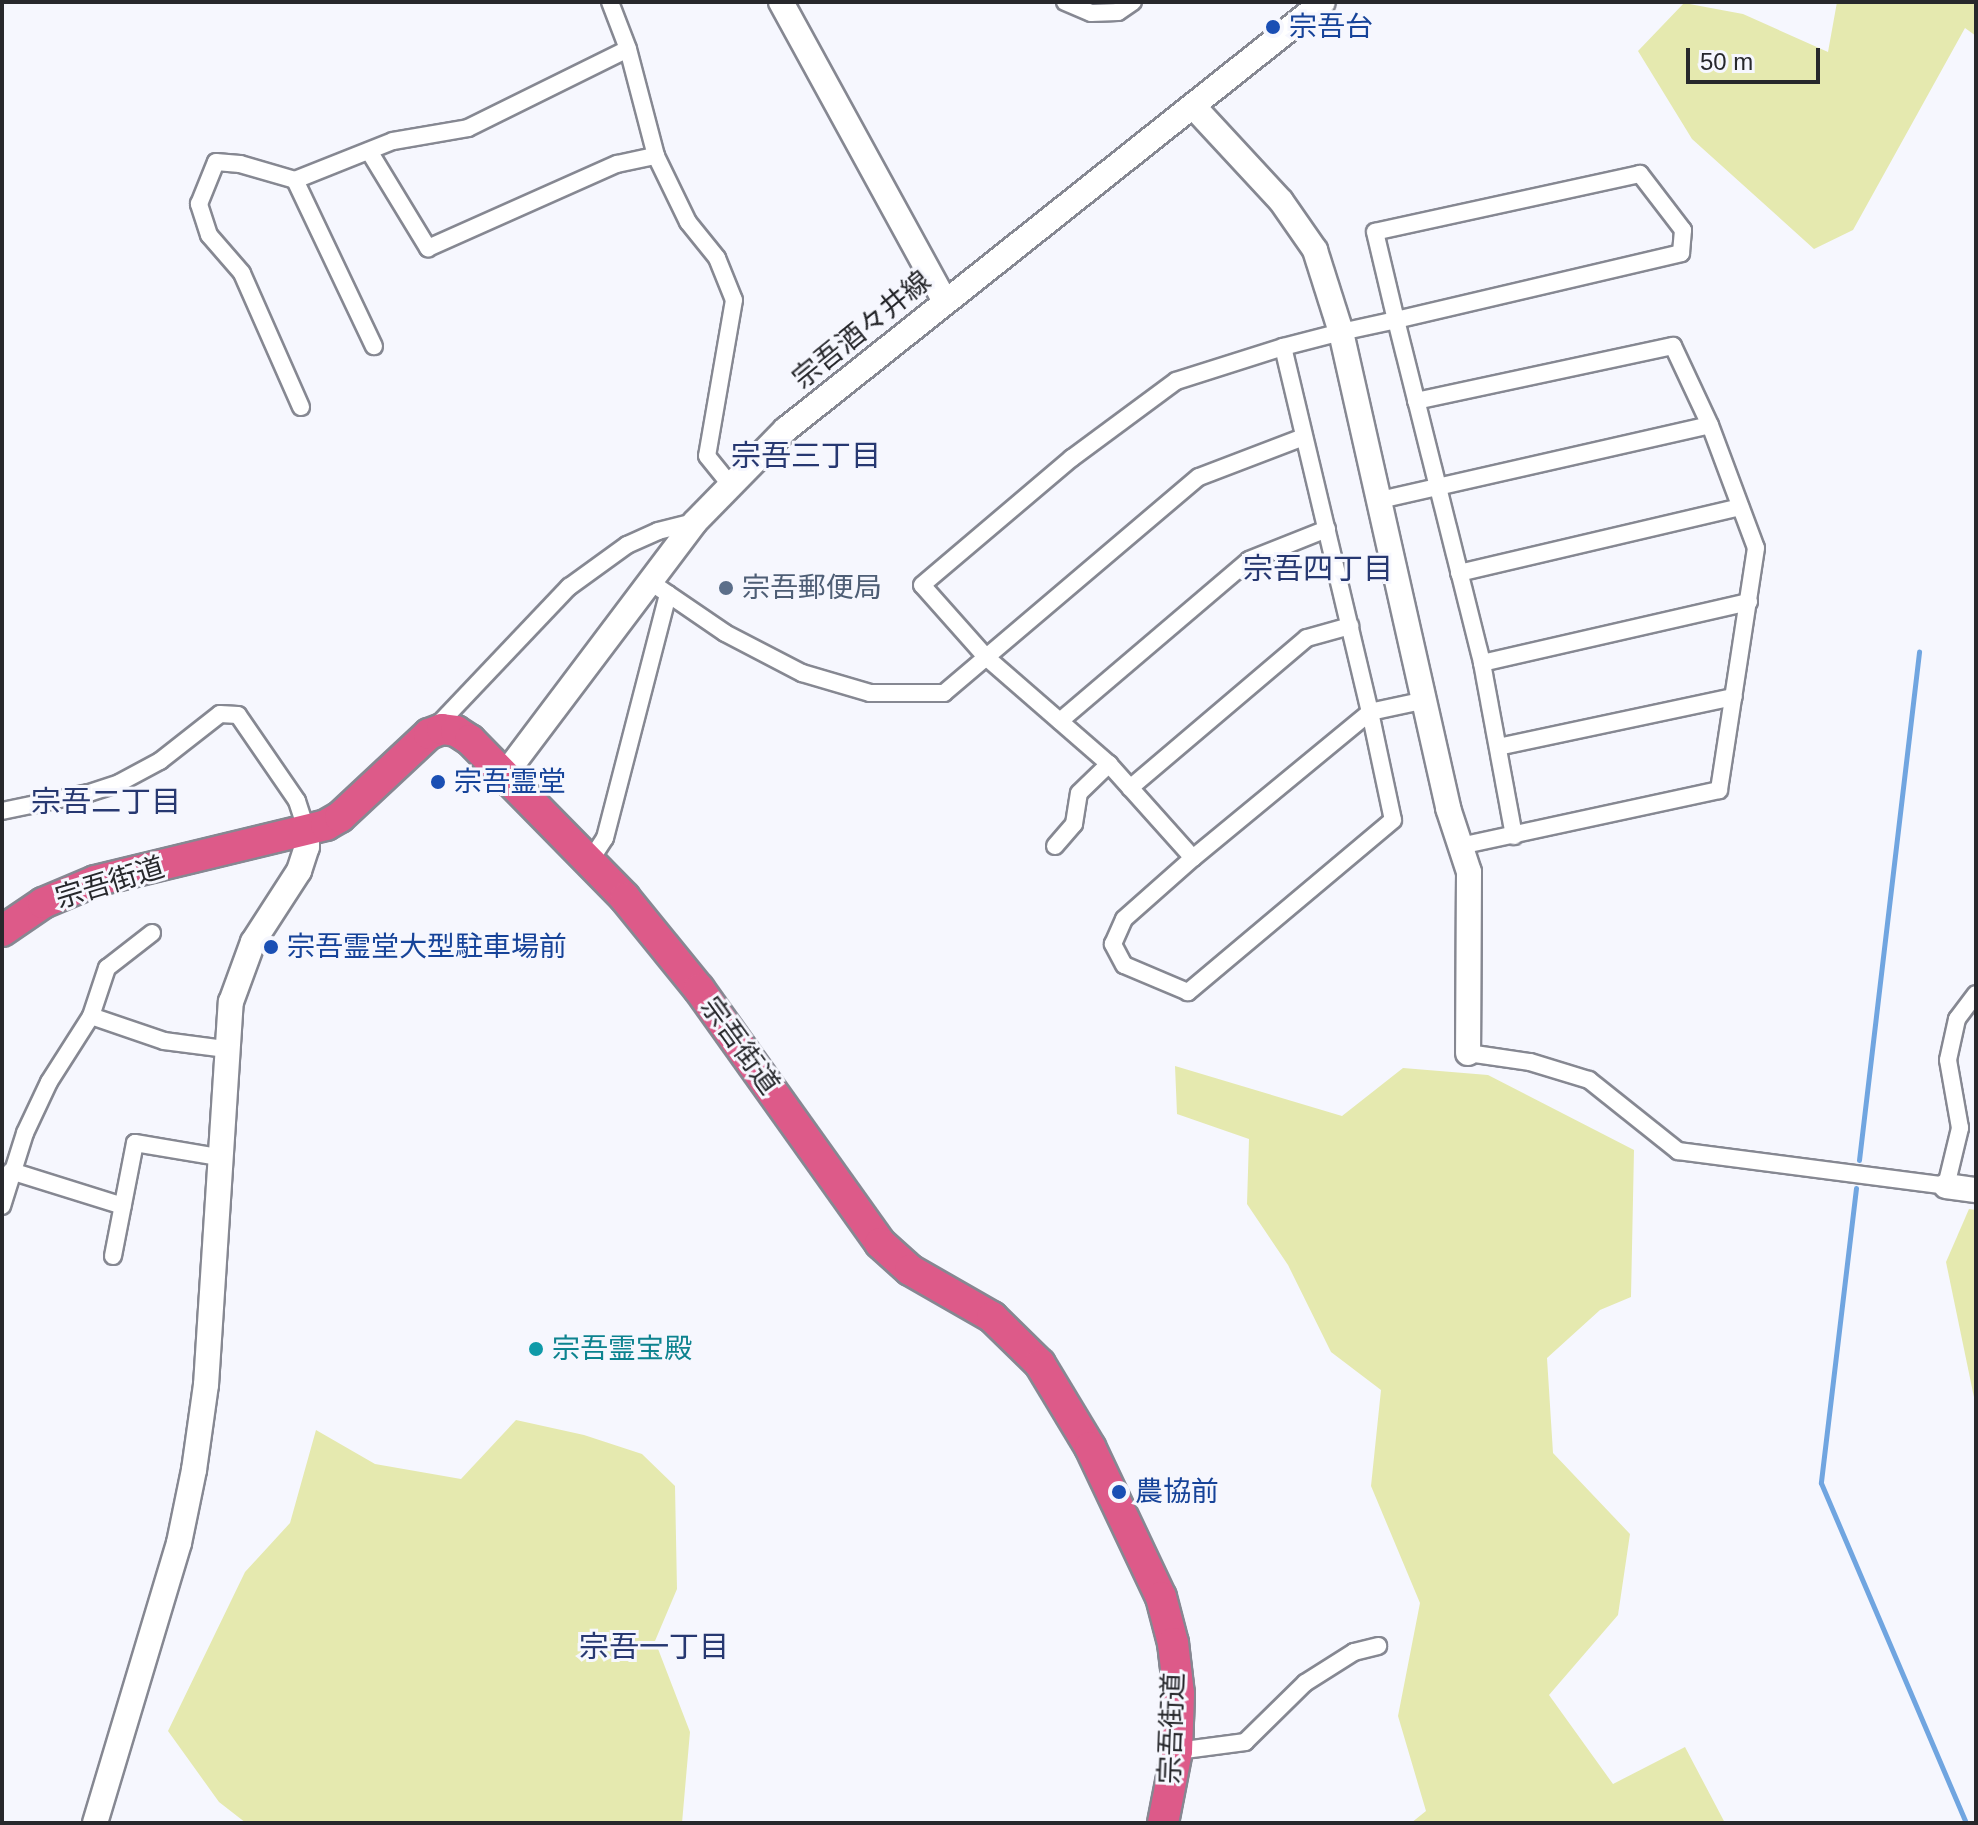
<!DOCTYPE html>
<html>
<head>
<meta charset="utf-8">
<style>
  body { margin:0 }
  #map { position:relative; width:1978px; height:1825px; overflow:hidden; background:#f6f7fe; font-family:Arial,"Noto Sans JP",sans-serif }
  div>[style] { position:absolute }
  [style*='--x'] { left:calc(var(--x)*1px); top:calc(var(--y)*1px); width:calc(var(--w)*1px); rotate:calc(var(--a)*1deg) }
  .green>* { inset:0; background:#e5e9af }
  .stream>* { height:5px; margin:-2.5px; padding:0 2.5px; transform-origin:2.5px; border-radius:2.5px; background:#70a5e0 }
  .roads { filter:drop-shadow(2px 0 #868892) drop-shadow(-2px 0 #868892) drop-shadow(0 2px #868892) drop-shadow(0 -2px #868892) }
  .street>* { height:16px; margin:-8px; padding:0 8px; transform-origin:8px; border-radius:8px; background:#fff }
  .secondary>* { height:24px; margin:-12px; padding:0 12px; transform-origin:12px; border-radius:12px; background:#fff }
  .highway>* { height:30px; margin:-15px; padding:0 15px; transform-origin:15px; border-radius:15px; background:#dd5a89 }
  .dots>* { width:22px; height:22px; translate:-50% -50%; box-sizing:border-box; border:4px solid #f6f7fe; border-radius:50% }
  span { translate:-50% -50%; white-space:nowrap; text-align:center; line-height:1.15; -webkit-text-stroke:6px #f6f7fe; paint-order:stroke }
  .transit-label { font-size:28px; color:#164399 }
  .left { translate:0 -50%; text-align:left }
  .street-label { font-size:28px; color:#27282c }
  .service-label { font-size:28px; color:#4e5e75 }
  .culture-label { font-size:28px; color:#0d838f }
  .neighbourhood-label { font-size:30px; color:#273871 }
  .frame { position:absolute; inset:0; border:4px solid #27282c; pointer-events:none }
  .scale { position:absolute; left:1686px; top:48px; width:134px; height:36px; box-sizing:border-box; border:4px solid #27282c; border-top:0; padding-left:10px; font-size:24px; line-height:28px; white-space:nowrap; color:#27282c; -webkit-text-stroke:6px #f6f7fe; paint-order:stroke }
</style>
</head>
<body>
<div id="map">
  <div class="green">
    <i style="clip-path:polygon(1837px 2px,1976px 2px,1976px 36px,1965px 28px,1853px 230px,1814px 249px,1692px 139px,1638px 51px,1684px 3px,1743px 14px,1828px 52px)"></i>
    <i style="clip-path:polygon(1175px 1066px,1342px 1116px,1403px 1068px,1488px 1075px,1634px 1150px,1631px 1297px,1600px 1310px,1547px 1358px,1553px 1453px,1630px 1534px,1618px 1615px,1549px 1695px,1613px 1784px,1685px 1747px,1725px 1823px,1411px 1823px,1426px 1811px,1398px 1716px,1420px 1603px,1371px 1486px,1381px 1390px,1331px 1352px,1288px 1265px,1247px 1204px,1249px 1139px,1177px 1114px)"></i>
    <i style="clip-path:polygon(1969px 1209px,1976px 1210px,1976px 1407px,1946px 1262px)"></i>
    <i style="clip-path:polygon(516px 1420px,584px 1435px,642px 1454px,675px 1486px,677px 1589px,655px 1641px,690px 1732px,682px 1823px,246px 1823px,219px 1802px,168px 1731px,245px 1572px,290px 1523px,316px 1430px,375px 1464px,461px 1479px)"></i>
  </div>
  <div class="stream">
    <i style="--x:1859;--y:1160;--w:512;--a:-83.26"></i>
    <i style="--x:1856;--y:1188;--w:297;--a:96.8"></i>
    <i style="--x:1821;--y:1483;--w:370;--a:66.9"></i>
  </div>
  <div class="roads">
    <div class="street">
      <i style="--x:610;--y:2;--w:50;--a:69"></i>
      <i style="--x:628;--y:49;--w:111;--a:75.3"></i>
      <i style="--x:656;--y:156;--w:73;--a:64.1"></i>
      <i style="--x:688;--y:222;--w:46;--a:51.1"></i>
      <i style="--x:717;--y:258;--w:45;--a:68"></i>
      <i style="--x:734;--y:300;--w:158;--a:99.8"></i>
      <i style="--x:707;--y:456;--w:36;--a:51"></i>
      <i style="--x:1065;--y:2;--w:28;--a:23"></i>
      <i style="--x:1091;--y:13;--w:27;--a:-2"></i>
      <i style="--x:1118;--y:12;--w:18;--a:-34"></i>
      <i style="--x:369;--y:151;--w:114;--a:58.7"></i>
      <i style="--x:428;--y:248;--w:207;--a:-24"></i>
      <i style="--x:617;--y:164;--w:40;--a:-12"></i>
      <i style="--x:295;--y:180;--w:184;--a:64.6"></i>
      <i style="--x:1283;--y:347;--w:375;--a:76.6"></i>
      <i style="--x:1370;--y:712;--w:110;--a:78"></i>
      <i style="--x:1393;--y:820;--w:268;--a:140"></i>
      <i style="--x:1188;--y:992;--w:69;--a:-157.1"></i>
      <i style="--x:1124;--y:965;--w:24;--a:-118"></i>
      <i style="--x:1113;--y:944;--w:27;--a:-66"></i>
      <i style="--x:1124;--y:919;--w:92;--a:-41.5"></i>
      <i style="--x:1193;--y:858;--w:229;--a:-39.5"></i>
      <i style="--x:1370;--y:712;--w:57;--a:-12.1"></i>
      <i style="--x:1416;--y:401;--w:263;--a:-12.1"></i>
      <i style="--x:1673;--y:346;--w:87;--a:64.9"></i>
      <i style="--x:1710;--y:425;--w:131;--a:69.5"></i>
      <i style="--x:1756;--y:548;--w:245;--a:98.7"></i>
      <i style="--x:1719;--y:790;--w:264;--a:167.8"></i>
      <i style="--x:301;--y:407;--w:146;--a:-113.8"></i>
      <i style="--x:242;--y:273;--w:50;--a:-131"></i>
      <i style="--x:209;--y:235;--w:33;--a:-108"></i>
      <i style="--x:199;--y:204;--w:45;--a:-68"></i>
      <i style="--x:216;--y:162;--w:24;--a:5"></i>
      <i style="--x:240;--y:164;--w:57;--a:16.2"></i>
      <i style="--x:295;--y:180;--w:105;--a:-21.7"></i>
      <i style="--x:393;--y:141;--w:76;--a:-9.8"></i>
      <i style="--x:468;--y:128;--w:178;--a:-26.3"></i>
      <i style="--x:1380;--y:500;--w:338;--a:-12.8"></i>
      <i style="--x:1459;--y:573;--w:289;--a:-13.2"></i>
      <i style="--x:652;--y:583;--w:88;--a:34.4"></i>
      <i style="--x:725;--y:633;--w:87;--a:27.5"></i>
      <i style="--x:802;--y:673;--w:71;--a:16.4"></i>
      <i style="--x:870;--y:693;--w:74;--a:0"></i>
      <i style="--x:944;--y:693;--w:334;--a:-40.3"></i>
      <i style="--x:1199;--y:477;--w:112;--a:-20.9"></i>
      <i style="--x:1482;--y:663;--w:274;--a:-12.9"></i>
      <i style="--x:1060;--y:721;--w:248;--a:-40.4"></i>
      <i style="--x:1249;--y:560;--w:84;--a:-21.7"></i>
      <i style="--x:435;--y:728;--w:195;--a:-46.5"></i>
      <i style="--x:569;--y:587;--w:72;--a:-35.9"></i>
      <i style="--x:627;--y:545;--w:34;--a:-24"></i>
      <i style="--x:658;--y:531;--w:38;--a:-14"></i>
      <i style="--x:1498;--y:747;--w:241;--a:-12"></i>
      <i style="--x:1130;--y:788;--w:232;--a:-40.3"></i>
      <i style="--x:1307;--y:638;--w:45;--a:-15.6"></i>
      <i style="--x:2;--y:811;--w:89;--a:-11.7"></i>
      <i style="--x:89;--y:793;--w:32;--a:-18"></i>
      <i style="--x:119;--y:783;--w:47;--a:-28.2"></i>
      <i style="--x:160;--y:761;--w:76;--a:-38.1"></i>
      <i style="--x:220;--y:714;--w:18;--a:3"></i>
      <i style="--x:238;--y:715;--w:104;--a:55.5"></i>
      <i style="--x:297;--y:801;--w:33;--a:72"></i>
      <i style="--x:1055;--y:846;--w:29;--a:-49"></i>
      <i style="--x:1074;--y:824;--w:31;--a:-81"></i>
      <i style="--x:1079;--y:793;--w:42;--a:-44"></i>
      <i style="--x:1193;--y:858;--w:126;--a:-131.8"></i>
      <i style="--x:1109;--y:764;--w:163;--a:-139"></i>
      <i style="--x:986;--y:657;--w:96;--a:-131.6"></i>
      <i style="--x:922;--y:585;--w:197;--a:-40.3"></i>
      <i style="--x:1072;--y:458;--w:129;--a:-36.5"></i>
      <i style="--x:1176;--y:381;--w:112;--a:-17.6"></i>
      <i style="--x:1283;--y:347;--w:60;--a:-14.5"></i>
      <i style="--x:1341;--y:332;--w:56;--a:-12.3"></i>
      <i style="--x:1396;--y:320;--w:293;--a:-13.2"></i>
      <i style="--x:1681;--y:253;--w:23;--a:-85"></i>
      <i style="--x:1683;--y:230;--w:71;--a:-127.5"></i>
      <i style="--x:1640;--y:174;--w:271;--a:167.7"></i>
      <i style="--x:1375;--y:232;--w:90;--a:76.6"></i>
      <i style="--x:1396;--y:320;--w:354;--a:75.9"></i>
      <i style="--x:1482;--y:663;--w:176;--a:79.5"></i>
      <i style="--x:590;--y:861;--w:27;--a:-57"></i>
      <i style="--x:605;--y:838;--w:252;--a:-75.5"></i>
      <i style="--x:91;--y:1016;--w:51;--a:-71.6"></i>
      <i style="--x:107;--y:968;--w:57;--a:-37.9"></i>
      <i style="--x:1468;--y:1053;--w:63;--a:8.3"></i>
      <i style="--x:1530;--y:1062;--w:62;--a:17"></i>
      <i style="--x:1589;--y:1080;--w:114;--a:38.6"></i>
      <i style="--x:1678;--y:1151;--w:270;--a:7.4"></i>
      <i style="--x:1946;--y:1186;--w:60;--a:-76.4"></i>
      <i style="--x:1960;--y:1128;--w:69;--a:-100"></i>
      <i style="--x:1948;--y:1060;--w:42;--a:-77.6"></i>
      <i style="--x:1957;--y:1019;--w:31;--a:-53"></i>
      <i style="--x:11;--y:1171;--w:117;--a:17.4"></i>
      <i style="--x:2;--y:1206;--w:77;--a:-72.5"></i>
      <i style="--x:25;--y:1133;--w:56;--a:-64.8"></i>
      <i style="--x:49;--y:1082;--w:78;--a:-57.5"></i>
      <i style="--x:91;--y:1016;--w:77;--a:18.9"></i>
      <i style="--x:164;--y:1041;--w:63;--a:7.4"></i>
      <i style="--x:113;--y:1256;--w:115;--a:-79"></i>
      <i style="--x:135;--y:1143;--w:85;--a:9.5"></i>
      <i style="--x:1177;--y:1751;--w:69;--a:-7.5"></i>
      <i style="--x:1245;--y:1742;--w:84;--a:-44.5"></i>
      <i style="--x:1305;--y:1683;--w:58;--a:-32.3"></i>
      <i style="--x:1354;--y:1652;--w:25;--a:-14"></i>
    </div>
    <div class="secondary">
      <i style="--x:781;--y:2;--w:341;--a:61.3"></i>
      <i style="--x:1193;--y:106;--w:129;--a:47.2"></i>
      <i style="--x:1281;--y:201;--w:60;--a:55.2"></i>
      <i style="--x:1315;--y:250;--w:86;--a:72.4"></i>
      <i style="--x:1341;--y:332;--w:488;--a:77.3"></i>
      <i style="--x:1448;--y:808;--w:67;--a:71.8"></i>
      <i style="--x:1469;--y:872;--w:181;--a:90.3"></i>
      <i style="--x:506;--y:773;--w:314;--a:-53"></i>
      <i style="--x:695;--y:522;--w:129;--a:-45.6"></i>
      <i style="--x:785;--y:430;--w:687;--a:-38.5"></i>
      <i style="--x:1946;--y:1186;--w:30;--a:8"></i>
      <i style="--x:95;--y:1823;--w:292;--a:-73.3"></i>
      <i style="--x:179;--y:1543;--w:75;--a:-78.4"></i>
      <i style="--x:194;--y:1470;--w:86;--a:-82"></i>
      <i style="--x:206;--y:1385;--w:384;--a:-86.3"></i>
      <i style="--x:231;--y:1002;--w:64;--a:-69.9"></i>
      <i style="--x:253;--y:942;--w:85;--a:-57.1"></i>
      <i style="--x:299;--y:871;--w:25;--a:-72"></i>
      <i style="--x:307;--y:847;--w:15;--a:-90"></i>
    </div>
    <div class="highway">
      <i style="--x:2;--y:931;--w:50;--a:-34.3"></i>
      <i style="--x:43;--y:903;--w:56;--a:-22.9"></i>
      <i style="--x:95;--y:881;--w:238;--a:-13.6"></i>
      <i style="--x:326;--y:825;--w:16;--a:-30"></i>
      <i style="--x:340;--y:817;--w:122;--a:-43"></i>
      <i style="--x:429;--y:734;--w:14;--a:-21"></i>
      <i style="--x:442;--y:729;--w:14;--a:8"></i>
      <i style="--x:456;--y:731;--w:17;--a:33"></i>
      <i style="--x:470;--y:740;--w:221;--a:45.5"></i>
      <i style="--x:625;--y:898;--w:117;--a:50.9"></i>
      <i style="--x:699;--y:989;--w:312;--a:54.5"></i>
      <i style="--x:880;--y:1243;--w:40;--a:42"></i>
      <i style="--x:910;--y:1270;--w:95;--a:29.8"></i>
      <i style="--x:992;--y:1317;--w:67;--a:44.4"></i>
      <i style="--x:1040;--y:1364;--w:97;--a:58.9"></i>
      <i style="--x:1090;--y:1447;--w:166;--a:64.7"></i>
      <i style="--x:1161;--y:1597;--w:48;--a:75.4"></i>
      <i style="--x:1173;--y:1643;--w:51;--a:83.3"></i>
      <i style="--x:1179;--y:1694;--w:57;--a:92"></i>
      <i style="--x:1177;--y:1751;--w:73;--a:101"></i>
    </div>
  </div>
  <div class="dots">
    <i style="left:1273px;top:27px;background:#1a4fb4"></i>
    <i style="left:726px;top:588px;background:#5c6f8a"></i>
    <i style="left:438px;top:782px;background:#1a4fb4"></i>
    <i style="left:271px;top:947px;background:#1a4fb4"></i>
    <i style="left:536px;top:1349px;background:#0f9aa8"></i>
    <i style="left:1119px;top:1492px;background:#1a4fb4"></i>
  </div>
  <div class="transit-label">
    <span class="left" style="left:1289px;top:27px">宗吾台</span>
    <span class="left" style="left:454px;top:782px">宗吾霊堂</span>
    <span class="left" style="left:287px;top:947px">宗吾霊堂大型駐車場前</span>
    <span class="left" style="left:1135px;top:1492px">農協前</span>
  </div>
  <div class="street-label">
    <span style="left:862px;top:330px;rotate:-39deg">宗吾酒々井線</span>
    <span style="left:110px;top:883px;rotate:-17deg">宗吾街道</span>
    <span style="left:740px;top:1046px;rotate:54deg">宗吾街道</span>
    <span style="left:1172px;top:1728px;rotate:-88deg">宗吾街道</span>
  </div>
  <div class="service-label">
    <span class="left" style="left:742px;top:588px">宗吾郵便局</span>
  </div>
  <div class="culture-label">
    <span class="left" style="left:552px;top:1349px">宗吾霊宝殿</span>
  </div>
  <div class="neighbourhood-label">
    <span style="left:806px;top:456px">宗吾三丁目</span>
    <span style="left:1318px;top:569px">宗吾四丁目</span>
    <span style="left:106px;top:802px">宗吾二丁目</span>
    <span style="left:654px;top:1647px">宗吾一丁目</span>
  </div>
  <div class="frame"></div>
  <div class="scale">50 m</div>
</div>
</body>
</html>
